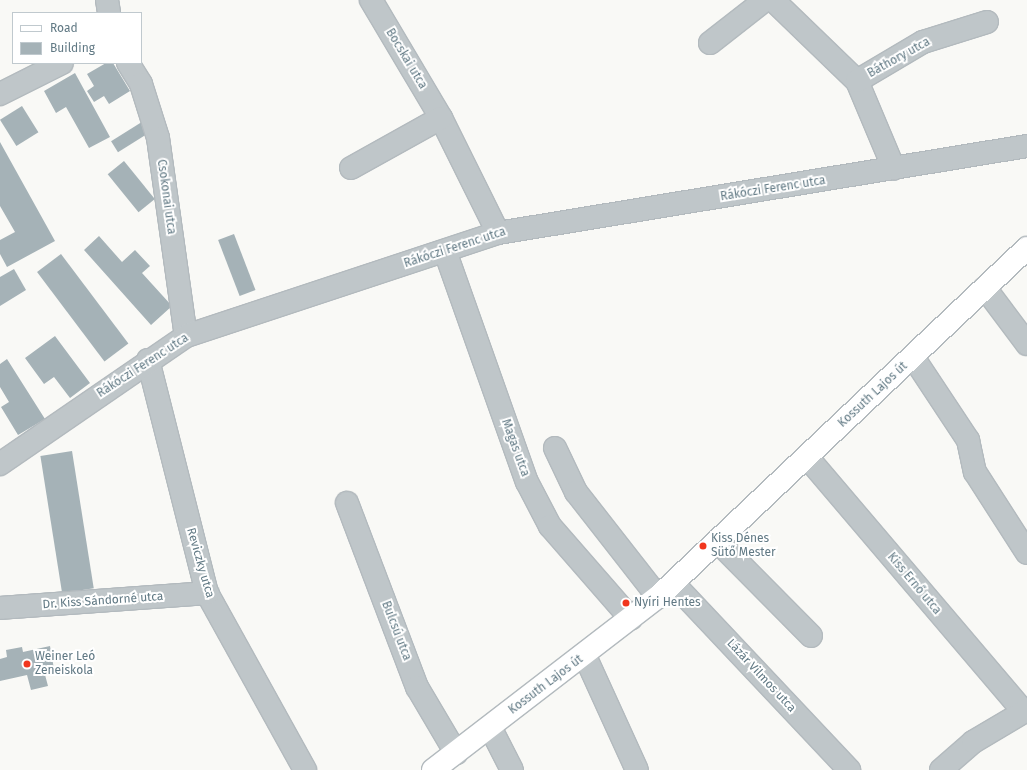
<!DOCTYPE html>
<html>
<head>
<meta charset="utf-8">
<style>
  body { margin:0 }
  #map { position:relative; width:1027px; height:770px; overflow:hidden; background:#f9f9f6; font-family:"Fira Sans",sans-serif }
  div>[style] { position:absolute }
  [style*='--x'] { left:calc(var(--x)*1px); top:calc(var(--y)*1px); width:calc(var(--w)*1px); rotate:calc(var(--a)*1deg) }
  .building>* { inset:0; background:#a5b2b7; transform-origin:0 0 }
  .roads { filter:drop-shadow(1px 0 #b3babe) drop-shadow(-1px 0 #b3babe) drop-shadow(0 1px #b3babe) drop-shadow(0 -1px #b3babe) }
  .minor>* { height:22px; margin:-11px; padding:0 11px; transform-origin:11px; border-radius:11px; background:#bfc6c9 }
  .major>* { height:22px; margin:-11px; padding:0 11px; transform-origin:11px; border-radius:11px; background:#fff }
  .dots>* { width:11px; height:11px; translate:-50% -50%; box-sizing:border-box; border:2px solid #fff; border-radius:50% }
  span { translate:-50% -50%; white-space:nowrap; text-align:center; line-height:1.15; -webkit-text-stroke:4px #fff; paint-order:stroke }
  .street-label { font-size:12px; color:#617984 }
  .poi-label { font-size:12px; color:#617984 }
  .left { translate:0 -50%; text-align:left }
  .legend { position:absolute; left:12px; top:12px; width:130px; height:52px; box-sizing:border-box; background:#fff; border:1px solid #c0c9ce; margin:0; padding:5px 7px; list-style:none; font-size:12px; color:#617984 }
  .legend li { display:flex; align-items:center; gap:8px; height:20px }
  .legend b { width:20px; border:1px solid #c0c9ce }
</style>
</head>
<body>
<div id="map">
  <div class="building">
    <i style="clip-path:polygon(106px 63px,113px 63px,130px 91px,109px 104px,104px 96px,94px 102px,87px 91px,94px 86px,87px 74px)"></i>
    <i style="clip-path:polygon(75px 73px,110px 137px,89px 148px,66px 107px,56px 113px,44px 91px)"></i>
    <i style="left:22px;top:106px;width:31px;height:26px;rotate:58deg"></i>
    <i style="left:145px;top:120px;width:13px;height:40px;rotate:58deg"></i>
    <i style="clip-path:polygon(0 142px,55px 241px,7px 267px,0 254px,0 240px,15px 232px,0 206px)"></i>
    <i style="left:124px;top:161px;width:49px;height:21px;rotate:51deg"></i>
    <i style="left:234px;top:234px;width:60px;height:17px;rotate:69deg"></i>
    <i style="clip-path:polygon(99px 236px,122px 262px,135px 250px,150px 266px,142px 273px,172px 306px,151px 325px,84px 250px)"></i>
    <i style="left:61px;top:254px;width:112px;height:30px;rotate:53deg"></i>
    <i style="clip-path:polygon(14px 269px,26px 290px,0 306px,0 277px)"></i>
    <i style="clip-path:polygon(55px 336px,90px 383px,70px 398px,54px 377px,44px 384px,25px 358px)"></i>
    <i style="clip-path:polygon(7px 359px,45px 419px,18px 435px,1px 407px,9px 402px,0 387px,0 364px)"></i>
    <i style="left:72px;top:451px;width:139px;height:32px;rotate:81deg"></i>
    <i style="clip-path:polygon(50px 646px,54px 669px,44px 671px,48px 686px,31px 690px,27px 675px,0 681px,0 659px,7px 657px,6px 650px,22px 647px,23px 652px)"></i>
  </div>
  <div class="roads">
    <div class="minor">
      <i style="--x:107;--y:0;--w:13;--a:81"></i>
      <i style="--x:371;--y:0;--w:137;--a:59.3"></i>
      <i style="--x:441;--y:118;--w:128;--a:63.6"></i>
      <i style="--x:773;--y:0;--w:117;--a:44"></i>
      <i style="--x:857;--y:81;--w:95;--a:67.2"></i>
      <i style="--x:710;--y:43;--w:70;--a:-38"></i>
      <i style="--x:128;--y:63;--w:25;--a:58"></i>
      <i style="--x:141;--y:84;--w:57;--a:72.5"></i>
      <i style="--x:158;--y:138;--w:200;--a:82"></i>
      <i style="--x:857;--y:81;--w:77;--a:-30.6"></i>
      <i style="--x:923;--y:42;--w:67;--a:-17.4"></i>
      <i style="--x:0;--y:94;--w:69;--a:-26.6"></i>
      <i style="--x:351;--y:168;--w:103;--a:-29.1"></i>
      <i style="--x:445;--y:251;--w:245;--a:70.5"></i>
      <i style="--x:527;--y:482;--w:50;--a:62.4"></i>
      <i style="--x:550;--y:526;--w:123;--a:48.9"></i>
      <i style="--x:985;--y:288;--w:70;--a:53.1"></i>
      <i style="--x:913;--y:357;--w:100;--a:56.5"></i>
      <i style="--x:968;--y:440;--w:33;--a:78"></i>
      <i style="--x:975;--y:472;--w:96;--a:57.3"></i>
      <i style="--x:148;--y:360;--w:240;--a:75.8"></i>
      <i style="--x:207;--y:593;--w:202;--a:61"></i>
      <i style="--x:555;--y:448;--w:49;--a:64.5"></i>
      <i style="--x:576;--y:492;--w:133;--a:52"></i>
      <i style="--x:807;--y:457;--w:332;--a:49.6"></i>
      <i style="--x:0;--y:464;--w:226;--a:-34.5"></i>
      <i style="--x:186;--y:336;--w:329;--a:-18.3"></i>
      <i style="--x:498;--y:233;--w:536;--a:-9.34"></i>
      <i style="--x:347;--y:503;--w:197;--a:69.2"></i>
      <i style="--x:417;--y:687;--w:77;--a:59.4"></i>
      <i style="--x:718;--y:542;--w:132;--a:45.3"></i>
      <i style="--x:673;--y:583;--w:257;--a:46.7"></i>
      <i style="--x:0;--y:608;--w:208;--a:-4.1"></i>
      <i style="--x:585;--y:656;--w:125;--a:65.5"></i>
      <i style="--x:490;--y:727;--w:48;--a:62.9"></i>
      <i style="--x:941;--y:770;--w:43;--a:-41.2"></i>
      <i style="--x:973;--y:742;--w:63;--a:-30.7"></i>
    </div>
    <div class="major">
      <i style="--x:433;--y:770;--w:284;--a:-37.6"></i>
      <i style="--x:658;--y:597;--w:508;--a:-43.4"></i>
    </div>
  </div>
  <div class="dots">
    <i style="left:703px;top:546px;background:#f1361e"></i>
    <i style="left:626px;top:603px;background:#f1361e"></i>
    <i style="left:27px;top:664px;background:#f1361e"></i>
  </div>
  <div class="street-label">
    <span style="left:899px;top:58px;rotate:-29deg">Báthory utca</span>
    <span style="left:406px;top:59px;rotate:59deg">Bocskai utca</span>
    <span style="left:773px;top:189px;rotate:-9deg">Rákóczi Ferenc utca</span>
    <span style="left:166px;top:197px;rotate:82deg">Csokonai utca</span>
    <span style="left:455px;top:248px;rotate:-18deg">Rákóczi Ferenc utca</span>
    <span style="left:143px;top:366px;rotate:-33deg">Rákóczi Ferenc utca</span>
    <span style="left:873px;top:395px;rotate:-43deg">Kossuth Lajos út</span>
    <span style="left:515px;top:448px;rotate:70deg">Magas utca</span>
    <span style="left:200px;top:563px;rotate:74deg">Reviczky utca</span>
    <span style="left:914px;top:584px;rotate:50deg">Kiss Ernő utca</span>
    <span style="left:103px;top:601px;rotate:-4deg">Dr. Kiss Sándorné utca</span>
    <span style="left:396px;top:631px;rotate:69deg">Bulcsú utca</span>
    <span style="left:761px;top:676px;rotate:47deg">Lázár Vilmos utca</span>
    <span style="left:546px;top:685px;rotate:-37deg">Kossuth Lajos út</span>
  </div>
  <div class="poi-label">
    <span class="left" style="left:711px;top:546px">Kiss Dénes<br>Sütő Mester</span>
    <span class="left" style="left:634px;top:603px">Nyíri Hentes</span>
    <span class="left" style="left:35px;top:664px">Weiner Leó<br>Zeneiskola</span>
  </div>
  <ul class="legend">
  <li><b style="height:5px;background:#fff"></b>Road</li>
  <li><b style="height:11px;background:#a5b2b7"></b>Building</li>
  </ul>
</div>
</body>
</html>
